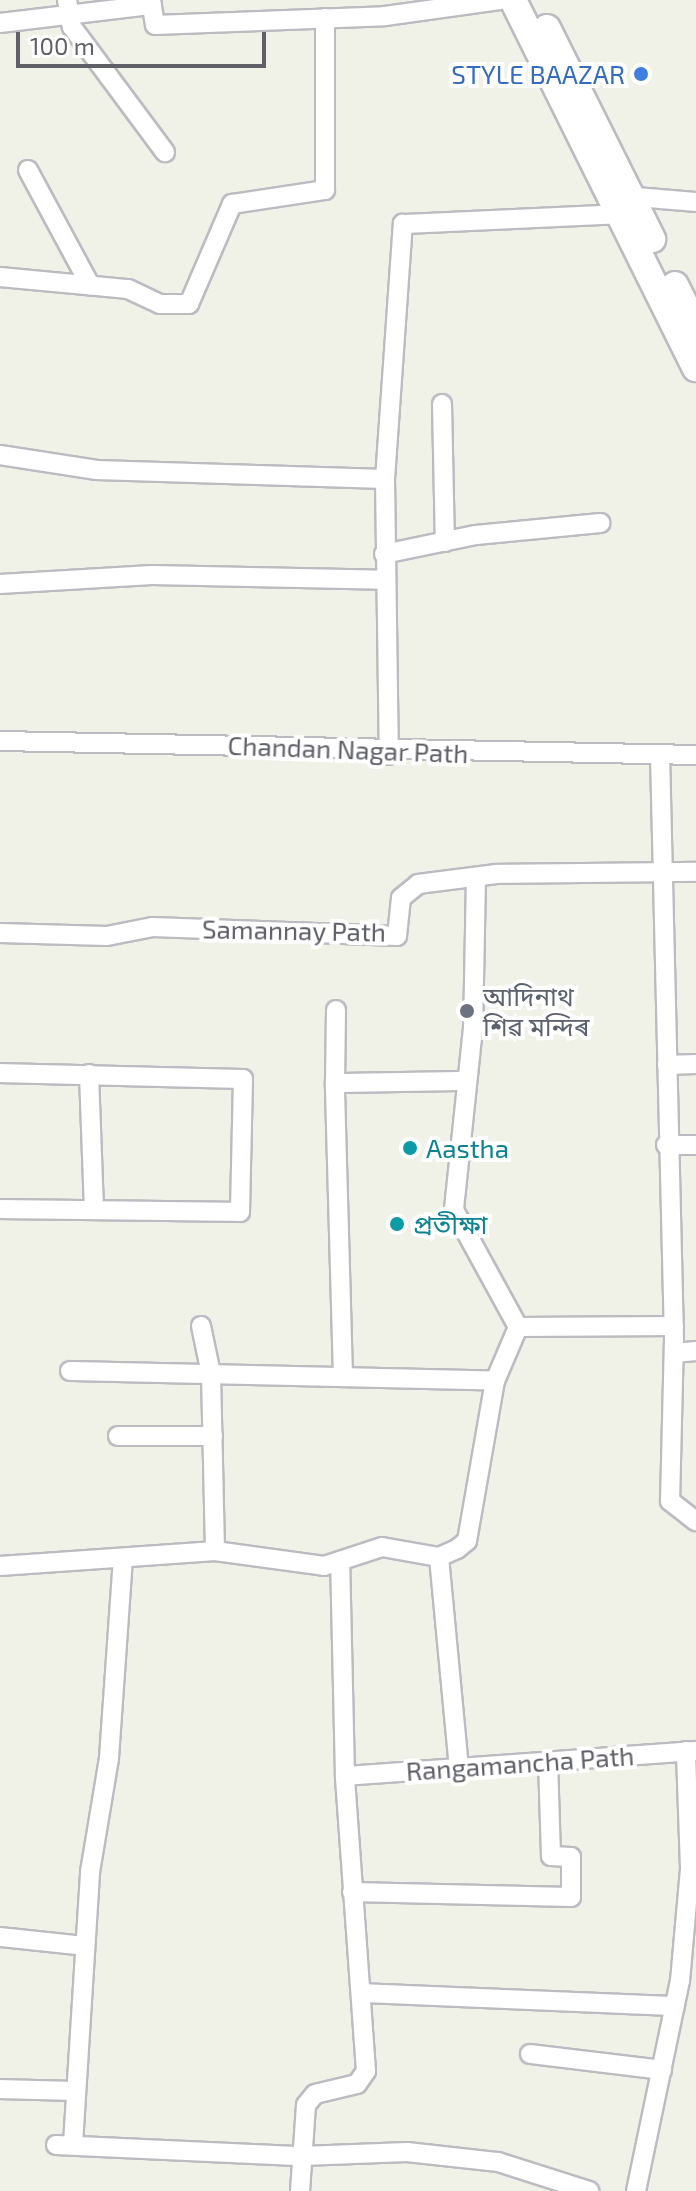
<!DOCTYPE html>
<html>
<head>
<meta charset="utf-8">
<style>
  body { margin:0 }
  #map { position:relative; width:696px; height:2191px; overflow:hidden; background:#f0f1e7; font-family:"Exo 2","Noto Sans Bengali",sans-serif }
  div>[style] { position:absolute }
  [style*='--x'] { left:calc(var(--x)*1px); top:calc(var(--y)*1px); width:calc(var(--w)*1px); rotate:calc(var(--a)*1deg) }
  .roads { filter:drop-shadow(2px 0 #bbbcc2) drop-shadow(-2px 0 #bbbcc2) drop-shadow(0 2px #bbbcc2) drop-shadow(0 -2px #bbbcc2) }
  .minor>* { height:18px; margin:-9px; padding:0 9px; transform-origin:9px; border-radius:9px; background:#fff }
  .secondary>* { height:26px; margin:-13px; padding:0 13px; transform-origin:13px; border-radius:13px; background:#fff }
  .dots>* { width:22px; height:22px; translate:-50% -50%; box-sizing:border-box; border:4px solid #fff; border-radius:50% }
  span { translate:-50% -50%; white-space:nowrap; text-align:center; line-height:1.15; -webkit-text-stroke:8px #fff; paint-order:stroke }
  .shop-label { font-size:26px; color:#366cbe }
  .right { translate:-100% -50%; text-align:right }
  .street-label { font-size:26px; color:#5e5f67 }
  .worship-label { font-size:26px; color:#5b616d }
  .left { translate:0 -50%; text-align:left }
  .culture-label { font-size:26px; color:#0d838f }
  .scale { position:absolute; left:16px; top:32px; width:250px; height:36px; box-sizing:border-box; border:4px solid #5e5f67; border-top:0; padding-left:10px; font-size:24px; line-height:28px; white-space:nowrap; color:#5e5f67; -webkit-text-stroke:6px #fff; paint-order:stroke }
</style>
</head>
<body>
<div id="map">
  <div class="roads">
    <div class="minor">
      <i style="--x:67;--y:0;--w:27;--a:80"></i>
      <i style="--x:72;--y:27;--w:156;--a:53.4"></i>
      <i style="--x:151;--y:0;--w:25;--a:81"></i>
      <i style="--x:155;--y:25;--w:230;--a:-2.2"></i>
      <i style="--x:385;--y:16;--w:117;--a:-7.9"></i>
      <i style="--x:0;--y:23;--w:153;--a:-6.8"></i>
      <i style="--x:28;--y:170;--w:131;--a:61.7"></i>
      <i style="--x:636;--y:197;--w:60;--a:4.8"></i>
      <i style="--x:0;--y:277;--w:129;--a:5.4"></i>
      <i style="--x:128;--y:289;--w:35;--a:25"></i>
      <i style="--x:160;--y:304;--w:29;--a:0"></i>
      <i style="--x:189;--y:304;--w:109;--a:-66.7"></i>
      <i style="--x:232;--y:204;--w:94;--a:-8.6"></i>
      <i style="--x:325;--y:190;--w:172;--a:-90"></i>
      <i style="--x:442;--y:404;--w:138;--a:88.8"></i>
      <i style="--x:0;--y:455;--w:98;--a:8.8"></i>
      <i style="--x:97;--y:470;--w:288;--a:1.8"></i>
      <i style="--x:385;--y:479;--w:276;--a:89.2"></i>
      <i style="--x:385;--y:479;--w:256;--a:-86"></i>
      <i style="--x:403;--y:224;--w:217;--a:-2.6"></i>
      <i style="--x:384;--y:554;--w:94;--a:-11.7"></i>
      <i style="--x:476;--y:535;--w:125;--a:-5.5"></i>
      <i style="--x:0;--y:584;--w:152;--a:-3.4"></i>
      <i style="--x:152;--y:575;--w:232;--a:1.2"></i>
      <i style="--x:0;--y:741;--w:696;--a:1.15"></i>
      <i style="--x:660;--y:754;--w:585;--a:88.63"></i>
      <i style="--x:674;--y:1339;--w:162;--a:91.4"></i>
      <i style="--x:670;--y:1501;--w:33;--a:38"></i>
      <i style="--x:476;--y:877;--w:151;--a:91.1"></i>
      <i style="--x:473;--y:1028;--w:183;--a:96"></i>
      <i style="--x:454;--y:1210;--w:133;--a:61.3"></i>
      <i style="--x:0;--y:933;--w:107;--a:1.6"></i>
      <i style="--x:107;--y:936;--w:47;--a:-11.1"></i>
      <i style="--x:153;--y:927;--w:244;--a:2.1"></i>
      <i style="--x:397;--y:936;--w:38;--a:-84"></i>
      <i style="--x:401;--y:898;--w:22;--a:-39"></i>
      <i style="--x:418;--y:884;--w:79;--a:-7.3"></i>
      <i style="--x:496;--y:874;--w:200;--a:-0.6"></i>
      <i style="--x:667;--y:1065;--w:29;--a:-2"></i>
      <i style="--x:0;--y:1073;--w:243;--a:1.4"></i>
      <i style="--x:243;--y:1079;--w:133;--a:91.3"></i>
      <i style="--x:240;--y:1212;--w:240;--a:-179.3"></i>
      <i style="--x:89;--y:1074;--w:136;--a:87.9"></i>
      <i style="--x:335;--y:1083;--w:73;--a:-89.2"></i>
      <i style="--x:666;--y:1145;--w:30;--a:0"></i>
      <i style="--x:201;--y:1326;--w:49;--a:78.2"></i>
      <i style="--x:211;--y:1374;--w:177;--a:88.7"></i>
      <i style="--x:518;--y:1327;--w:156;--a:-0.4"></i>
      <i style="--x:674;--y:1353;--w:22;--a:-5"></i>
      <i style="--x:70;--y:1371;--w:425;--a:1.3"></i>
      <i style="--x:343;--y:1377;--w:294;--a:-91.6"></i>
      <i style="--x:335;--y:1083;--w:131;--a:-0.9"></i>
      <i style="--x:118;--y:1436;--w:95;--a:0"></i>
      <i style="--x:439;--y:1557;--w:211;--a:84.6"></i>
      <i style="--x:0;--y:1566;--w:216;--a:-4"></i>
      <i style="--x:215;--y:1551;--w:110;--a:7.8"></i>
      <i style="--x:324;--y:1566;--w:61;--a:-18.1"></i>
      <i style="--x:382;--y:1547;--w:58;--a:10"></i>
      <i style="--x:439;--y:1557;--w:20;--a:-24"></i>
      <i style="--x:457;--y:1549;--w:13;--a:-39"></i>
      <i style="--x:467;--y:1541;--w:162;--a:-80.1"></i>
      <i style="--x:495;--y:1381;--w:59;--a:-66.9"></i>
      <i style="--x:345;--y:1776;--w:352;--a:-4.1"></i>
      <i style="--x:352;--y:1892;--w:219;--a:1.3"></i>
      <i style="--x:571;--y:1897;--w:40;--a:-90"></i>
      <i style="--x:571;--y:1857;--w:20;--a:-177"></i>
      <i style="--x:551;--y:1856;--w:95;--a:-91.8"></i>
      <i style="--x:0;--y:1937;--w:85;--a:6"></i>
      <i style="--x:362;--y:1993;--w:313;--a:2.4"></i>
      <i style="--x:530;--y:2054;--w:133;--a:6.9"></i>
      <i style="--x:0;--y:2089;--w:76;--a:1.5"></i>
      <i style="--x:73;--y:2144;--w:273;--a:-86.4"></i>
      <i style="--x:90;--y:1872;--w:116;--a:-80.5"></i>
      <i style="--x:109;--y:1758;--w:200;--a:-86"></i>
      <i style="--x:56;--y:2145;--w:246;--a:2.6"></i>
      <i style="--x:302;--y:2156;--w:105;--a:-2.2"></i>
      <i style="--x:407;--y:2152;--w:92;--a:6.3"></i>
      <i style="--x:498;--y:2162;--w:96;--a:17.7"></i>
      <i style="--x:300;--y:2191;--w:86;--a:-86"></i>
      <i style="--x:306;--y:2105;--w:14;--a:-51"></i>
      <i style="--x:315;--y:2094;--w:43;--a:-13.4"></i>
      <i style="--x:357;--y:2084;--w:16;--a:-55"></i>
      <i style="--x:366;--y:2071;--w:296;--a:-94.1"></i>
      <i style="--x:345;--y:1776;--w:215;--a:-91.3"></i>
      <i style="--x:636;--y:2191;--w:215;--a:-78.2"></i>
      <i style="--x:680;--y:1981;--w:113;--a:-84.9"></i>
      <i style="--x:690;--y:1868;--w:117;--a:-92"></i>
    </div>
    <div class="secondary">
      <i style="--x:513;--y:0;--w:411;--a:63.6"></i>
      <i style="--x:547;--y:28;--w:236;--a:63.5"></i>
      <i style="--x:675;--y:285;--w:47;--a:63.4"></i>
    </div>
  </div>
  <div class="dots">
    <i style="left:641px;top:74px;background:#3f7fe0"></i>
    <i style="left:467px;top:1011px;background:#6b7280"></i>
    <i style="left:410px;top:1148px;background:#0f9aa8"></i>
    <i style="left:397px;top:1224px;background:#0f9aa8"></i>
  </div>
  <div class="shop-label">
    <span class="right" style="left:625px;top:74px">STYLE BAAZAR</span>
  </div>
  <div class="street-label">
    <span style="left:348px;top:749px;rotate:2deg">Chandan Nagar Path</span>
    <span style="left:294px;top:930px;rotate:1deg">Samannay Path</span>
    <span style="left:520px;top:1763px;rotate:-4deg">Rangamancha Path</span>
  </div>
  <div class="worship-label">
    <span class="left" style="left:483px;top:1011px">আদিনাথ<br>শিৱ মন্দিৰ</span>
  </div>
  <div class="culture-label">
    <span class="left" style="left:426px;top:1148px">Aastha</span>
    <span class="left" style="left:413px;top:1224px">প্রতীক্ষা</span>
  </div>
  <div class="scale">100 m</div>
</div>
</body>
</html>
